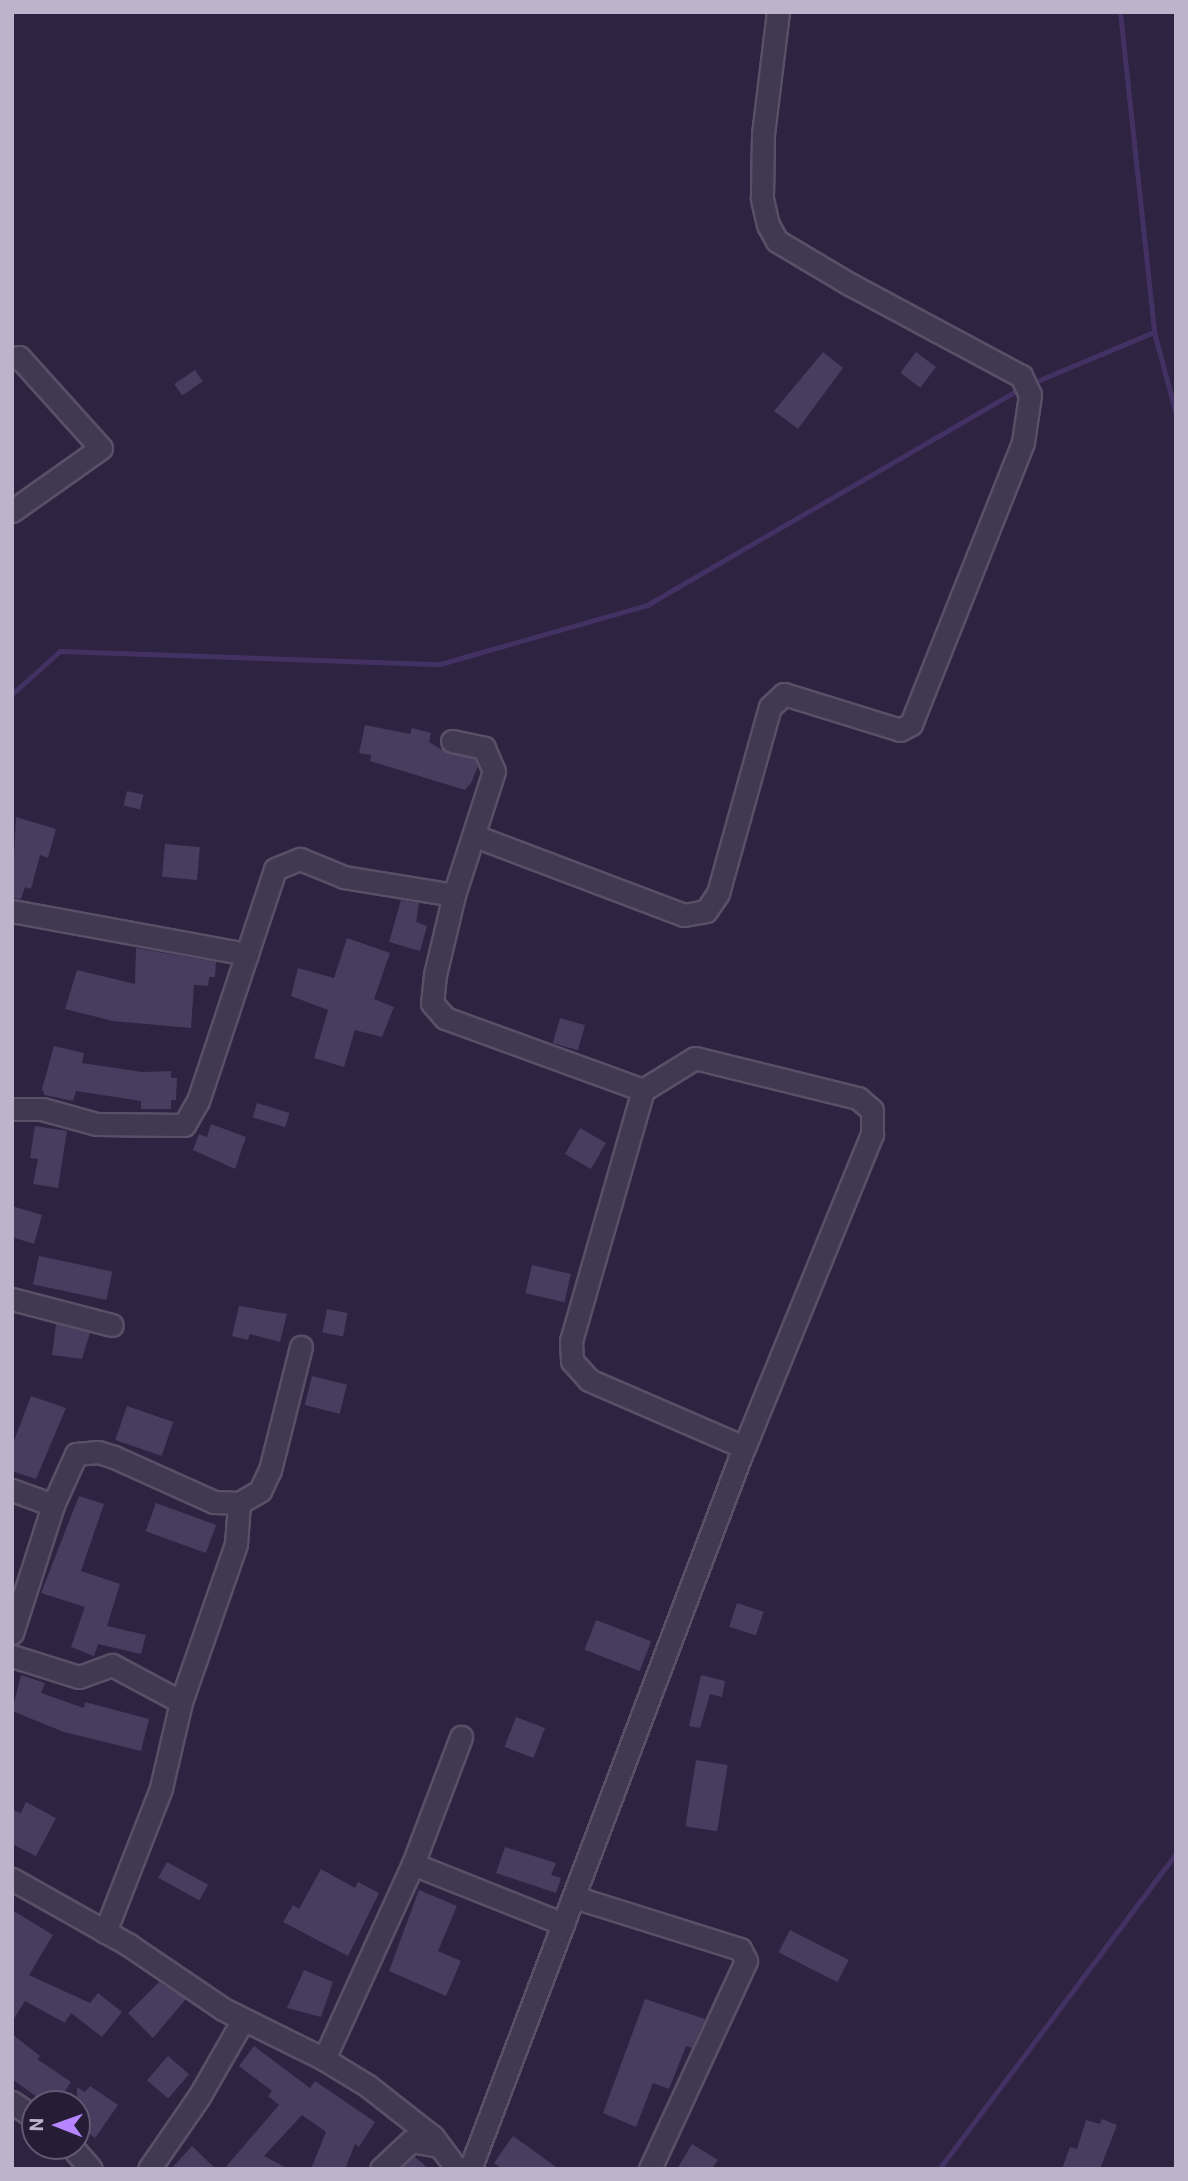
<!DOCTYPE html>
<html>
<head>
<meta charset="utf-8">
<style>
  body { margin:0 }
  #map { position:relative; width:1188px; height:2181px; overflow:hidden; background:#2e2341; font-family:Roboto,sans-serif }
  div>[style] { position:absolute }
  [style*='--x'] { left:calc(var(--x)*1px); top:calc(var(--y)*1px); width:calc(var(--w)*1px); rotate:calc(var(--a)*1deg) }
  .stream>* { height:5px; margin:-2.5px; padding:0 2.5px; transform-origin:2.5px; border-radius:2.5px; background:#433163 }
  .building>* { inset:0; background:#493d5f; transform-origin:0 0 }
  .roads { filter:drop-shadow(2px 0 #595068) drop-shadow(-2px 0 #595068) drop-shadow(0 2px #595068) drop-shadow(0 -2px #595068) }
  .minor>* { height:21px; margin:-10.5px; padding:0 10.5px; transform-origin:10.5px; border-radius:10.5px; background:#413851 }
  span { translate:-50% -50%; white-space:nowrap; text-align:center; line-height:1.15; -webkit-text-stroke:6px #261c36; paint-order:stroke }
  .frame { position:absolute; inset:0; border:14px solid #bdb4cb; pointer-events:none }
  .north { position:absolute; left:21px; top:2090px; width:70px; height:70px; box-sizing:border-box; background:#261c36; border:2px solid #625972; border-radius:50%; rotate:271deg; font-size:19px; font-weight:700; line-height:28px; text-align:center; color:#bdb4cb }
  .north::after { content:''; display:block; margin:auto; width:24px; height:32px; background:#b586ff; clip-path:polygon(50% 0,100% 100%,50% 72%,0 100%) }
</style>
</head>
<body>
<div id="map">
  <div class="stream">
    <i style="--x:1120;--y:12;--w:322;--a:83.9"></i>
    <i style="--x:1154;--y:332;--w:85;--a:75"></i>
    <i style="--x:1030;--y:384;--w:134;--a:-22.8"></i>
    <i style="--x:12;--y:694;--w:64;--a:-41.9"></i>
    <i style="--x:60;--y:651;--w:380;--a:2"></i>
    <i style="--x:440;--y:664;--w:215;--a:-15.9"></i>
    <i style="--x:647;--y:605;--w:432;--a:-30.1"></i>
    <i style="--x:939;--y:2169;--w:395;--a:-53.1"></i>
  </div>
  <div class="building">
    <i style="clip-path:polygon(823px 352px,843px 368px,798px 429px,774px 411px)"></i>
    <i style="left:916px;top:352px;width:25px;height:26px;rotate:37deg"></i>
    <i style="left:195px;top:370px;width:14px;height:25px;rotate:56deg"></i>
    <i style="clip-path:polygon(365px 725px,410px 734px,412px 728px,431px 733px,429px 742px,444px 751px,475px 759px,478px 766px,471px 783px,465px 790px,370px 761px,371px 755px,359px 753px)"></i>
    <i style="left:127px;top:791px;width:17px;height:15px;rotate:13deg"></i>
    <i style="clip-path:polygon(16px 817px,56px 829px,48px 858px,40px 855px,31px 889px,25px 887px,21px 899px,12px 898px)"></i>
    <i style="left:165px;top:844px;width:35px;height:33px;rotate:5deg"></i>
    <i style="clip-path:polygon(401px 900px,419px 903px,416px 922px,427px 926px,420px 951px,389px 942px)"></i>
    <i style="clip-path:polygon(347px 938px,390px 953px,374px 999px,394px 1007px,382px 1037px,355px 1030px,344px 1067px,314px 1058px,328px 1010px,291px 996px,298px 968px,334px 978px)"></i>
    <i style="clip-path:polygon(136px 948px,216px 962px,215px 977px,209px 977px,208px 986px,194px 985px,191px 1028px,113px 1021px,65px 1009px,77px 970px,135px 984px)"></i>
    <i style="left:560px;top:1018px;width:26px;height:26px;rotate:16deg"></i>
    <i style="clip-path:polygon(54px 1046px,84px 1053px,82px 1063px,142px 1072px,171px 1071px,171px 1078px,177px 1078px,176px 1100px,171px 1100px,171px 1109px,141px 1109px,141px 1101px,76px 1091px,73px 1101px,45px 1095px,42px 1089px)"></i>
    <i style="left:257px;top:1103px;width:34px;height:15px;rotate:17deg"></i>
    <i style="clip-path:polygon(211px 1124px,246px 1137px,235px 1169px,193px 1150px,199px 1134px,207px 1137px)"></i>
    <i style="clip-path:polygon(35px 1126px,67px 1131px,58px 1188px,33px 1184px,38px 1159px,30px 1158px)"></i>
    <i style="left:580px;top:1128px;width:30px;height:30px;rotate:30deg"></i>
    <i style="clip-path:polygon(12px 1206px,42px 1215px,34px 1244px,12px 1237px)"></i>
    <i style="left:39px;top:1256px;width:75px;height:29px;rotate:12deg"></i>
    <i style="left:532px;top:1265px;width:40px;height:29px;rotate:13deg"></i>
    <i style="clip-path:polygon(239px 1306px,287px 1314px,280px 1342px,250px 1334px,248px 1340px,232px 1336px)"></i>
    <i style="left:327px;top:1309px;width:21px;height:24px;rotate:11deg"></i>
    <i style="clip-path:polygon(56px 1324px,90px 1333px,82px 1359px,52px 1355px)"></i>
    <i style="left:312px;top:1376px;width:36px;height:30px;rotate:14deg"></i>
    <i style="clip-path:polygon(31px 1396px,66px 1408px,36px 1479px,12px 1471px,12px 1446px)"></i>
    <i style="left:127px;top:1406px;width:49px;height:36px;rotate:19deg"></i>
    <i style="clip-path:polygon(79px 1496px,104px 1504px,81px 1571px,120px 1584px,107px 1626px,146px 1635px,141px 1654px,98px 1644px,94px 1656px,71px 1647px,85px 1607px,41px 1593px)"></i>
    <i style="left:156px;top:1503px;width:64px;height:30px;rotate:20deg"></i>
    <i style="left:737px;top:1603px;width:28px;height:25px;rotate:18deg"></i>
    <i style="left:596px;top:1620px;width:59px;height:32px;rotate:21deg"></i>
    <i style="clip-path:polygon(21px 1675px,45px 1683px,41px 1693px,84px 1708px,85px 1702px,149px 1719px,141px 1751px,64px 1732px,12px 1711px)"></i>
    <i style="clip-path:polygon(701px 1675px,725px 1681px,722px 1697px,710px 1694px,700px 1728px,689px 1726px)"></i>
    <i style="left:516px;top:1717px;width:31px;height:32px;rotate:21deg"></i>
    <i style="left:696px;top:1760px;width:32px;height:67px;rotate:9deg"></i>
    <i style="clip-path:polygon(26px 1802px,56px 1818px,36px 1856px,12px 1844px,12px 1810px,21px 1813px)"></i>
    <i style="clip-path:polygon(505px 1847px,556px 1863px,551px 1875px,561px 1878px,556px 1893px,496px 1873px)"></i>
    <i style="left:167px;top:1862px;width:47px;height:18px;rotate:29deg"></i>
    <i style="clip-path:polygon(321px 1869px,355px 1888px,358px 1882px,379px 1893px,348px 1956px,283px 1922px,293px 1905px,299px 1909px)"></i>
    <i style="clip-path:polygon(419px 1890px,457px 1906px,438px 1951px,461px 1961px,446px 1996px,389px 1971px)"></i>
    <i style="clip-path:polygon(12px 1910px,53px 1935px,29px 1975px,90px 2003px,98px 1993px,122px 2012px,102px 2037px,71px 2013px,65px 2023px,25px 2001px,12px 2022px)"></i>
    <i style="left:790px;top:1930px;width:66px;height:25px;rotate:27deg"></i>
    <i style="clip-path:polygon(304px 1970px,333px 1982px,321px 2017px,287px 2008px)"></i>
    <i style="clip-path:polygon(159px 1982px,186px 1999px,153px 2038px,128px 2013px)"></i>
    <i style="clip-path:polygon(645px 1999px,705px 2019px,692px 2048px,686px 2046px,669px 2089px,653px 2083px,636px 2127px,603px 2113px)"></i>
    <i style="clip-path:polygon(12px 2034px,40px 2056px,37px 2059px,71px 2082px,56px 2104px,47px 2104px,12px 2079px)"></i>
    <i style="clip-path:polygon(254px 2046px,310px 2088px,315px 2081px,375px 2122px,359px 2147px,355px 2144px,345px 2169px,311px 2169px,326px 2132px,302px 2115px,264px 2156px,289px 2169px,224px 2169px,279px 2105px,268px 2096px,272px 2091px,239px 2066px)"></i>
    <i style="left:168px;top:2056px;width:28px;height:32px;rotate:41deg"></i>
    <i style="clip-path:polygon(90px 2086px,118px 2105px,95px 2138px,77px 2125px,77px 2087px,85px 2092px)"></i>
    <i style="clip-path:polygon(1102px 2119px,1117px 2125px,1100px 2169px,1062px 2169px,1070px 2147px,1077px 2149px,1086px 2120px,1100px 2124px)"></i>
    <i style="clip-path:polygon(513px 2136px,559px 2169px,502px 2169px,494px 2163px)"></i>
    <i style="clip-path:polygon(692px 2144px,718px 2160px,712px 2169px,677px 2169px)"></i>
    <i style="clip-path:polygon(192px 2146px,216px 2169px,171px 2169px)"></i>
    <i style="clip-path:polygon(414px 2156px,429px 2169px,401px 2169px)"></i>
  </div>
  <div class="roads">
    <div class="minor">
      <i style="--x:12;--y:359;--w:7;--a:-16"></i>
      <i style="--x:19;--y:357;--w:122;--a:48"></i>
      <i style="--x:101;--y:448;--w:109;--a:144.7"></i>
      <i style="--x:452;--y:741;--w:33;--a:12"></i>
      <i style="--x:484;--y:748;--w:25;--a:67"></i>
      <i style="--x:494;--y:771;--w:130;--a:107.9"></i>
      <i style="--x:454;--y:895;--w:82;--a:103.4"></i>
      <i style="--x:435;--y:975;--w:28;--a:96"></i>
      <i style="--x:432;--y:1003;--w:20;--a:49"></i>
      <i style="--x:445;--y:1018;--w:211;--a:20"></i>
      <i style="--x:643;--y:1090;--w:61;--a:-31.6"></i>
      <i style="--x:695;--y:1058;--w:168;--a:13.8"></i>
      <i style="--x:858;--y:1098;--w:18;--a:41"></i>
      <i style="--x:872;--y:1110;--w:24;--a:90"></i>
      <i style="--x:872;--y:1134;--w:338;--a:112.2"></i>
      <i style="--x:744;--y:1447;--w:772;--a:110.78"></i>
      <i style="--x:475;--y:836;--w:223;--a:20.7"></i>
      <i style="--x:684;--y:915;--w:22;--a:-10"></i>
      <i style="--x:706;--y:911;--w:22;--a:-56"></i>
      <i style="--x:718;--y:893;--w:193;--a:-74.4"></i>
      <i style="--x:770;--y:707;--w:19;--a:-43"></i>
      <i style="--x:784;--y:694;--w:121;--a:17.2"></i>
      <i style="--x:900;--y:730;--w:13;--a:-29"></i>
      <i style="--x:911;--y:724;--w:303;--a:-68.3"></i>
      <i style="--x:1023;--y:442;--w:48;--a:-81.5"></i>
      <i style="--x:1030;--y:395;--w:21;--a:-115"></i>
      <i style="--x:1021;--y:376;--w:193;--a:-151.8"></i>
      <i style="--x:851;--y:285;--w:86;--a:-149.3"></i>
      <i style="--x:777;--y:241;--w:18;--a:-119"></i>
      <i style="--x:768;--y:225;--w:28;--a:-103"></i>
      <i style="--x:762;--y:198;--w:64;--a:-89.1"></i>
      <i style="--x:763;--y:134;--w:123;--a:-83"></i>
      <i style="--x:12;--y:911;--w:239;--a:10.4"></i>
      <i style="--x:643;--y:1090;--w:261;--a:106"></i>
      <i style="--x:571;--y:1341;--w:20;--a:87"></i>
      <i style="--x:572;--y:1361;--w:25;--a:48"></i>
      <i style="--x:589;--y:1380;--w:169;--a:23.4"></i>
      <i style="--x:12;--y:1109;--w:30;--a:0"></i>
      <i style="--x:42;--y:1109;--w:57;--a:15.3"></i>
      <i style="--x:97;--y:1124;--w:87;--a:0.7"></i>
      <i style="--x:184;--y:1125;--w:28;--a:-60"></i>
      <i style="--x:198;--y:1101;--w:244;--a:-71.6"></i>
      <i style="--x:275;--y:869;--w:27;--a:-22"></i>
      <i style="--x:300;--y:859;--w:48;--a:22.2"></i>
      <i style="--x:344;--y:877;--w:111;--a:9.3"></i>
      <i style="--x:12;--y:1299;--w:103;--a:14.6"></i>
      <i style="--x:12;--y:1490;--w:44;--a:20.1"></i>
      <i style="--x:12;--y:1633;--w:134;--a:-72.2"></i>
      <i style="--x:53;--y:1505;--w:56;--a:-65.7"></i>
      <i style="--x:76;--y:1454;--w:22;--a:-5"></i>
      <i style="--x:98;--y:1452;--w:17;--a:17"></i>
      <i style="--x:114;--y:1457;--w:110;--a:24.2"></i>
      <i style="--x:214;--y:1502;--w:25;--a:2"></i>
      <i style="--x:239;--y:1503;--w:24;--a:-30"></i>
      <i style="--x:260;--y:1491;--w:23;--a:-65"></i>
      <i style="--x:270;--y:1470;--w:127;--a:-75.9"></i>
      <i style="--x:12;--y:1656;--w:70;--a:17.4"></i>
      <i style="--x:79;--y:1677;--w:35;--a:-20"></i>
      <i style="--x:112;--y:1665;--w:78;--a:28.2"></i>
      <i style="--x:413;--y:1864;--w:162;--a:21.7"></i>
      <i style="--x:12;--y:1879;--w:134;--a:29.4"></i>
      <i style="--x:129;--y:1945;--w:114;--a:34.2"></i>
      <i style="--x:223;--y:2009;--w:113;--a:26.3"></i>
      <i style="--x:324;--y:2059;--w:52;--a:31.5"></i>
      <i style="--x:368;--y:2086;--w:83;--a:38.1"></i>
      <i style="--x:433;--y:2137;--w:40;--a:53"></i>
      <i style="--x:574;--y:1897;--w:174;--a:17.4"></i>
      <i style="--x:740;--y:1949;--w:13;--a:63"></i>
      <i style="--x:746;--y:1961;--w:229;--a:114.8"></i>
      <i style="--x:105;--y:1932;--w:155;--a:-68.7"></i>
      <i style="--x:161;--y:1788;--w:88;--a:-76.9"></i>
      <i style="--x:181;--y:1702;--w:167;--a:-70.8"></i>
      <i style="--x:236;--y:1544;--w:41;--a:-85.8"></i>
      <i style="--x:324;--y:2059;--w:214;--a:-65.5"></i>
      <i style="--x:413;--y:1864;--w:136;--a:-69.3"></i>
      <i style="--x:12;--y:2102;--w:28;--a:35"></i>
      <i style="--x:71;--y:2146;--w:30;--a:49"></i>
      <i style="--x:149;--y:2169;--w:90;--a:-55.4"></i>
      <i style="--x:200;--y:2095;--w:86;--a:-60.2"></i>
      <i style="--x:381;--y:2169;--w:41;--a:-43"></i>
      <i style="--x:411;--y:2141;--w:28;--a:10"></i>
    </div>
  </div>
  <div class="frame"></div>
  <div class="north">N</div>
</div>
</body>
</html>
